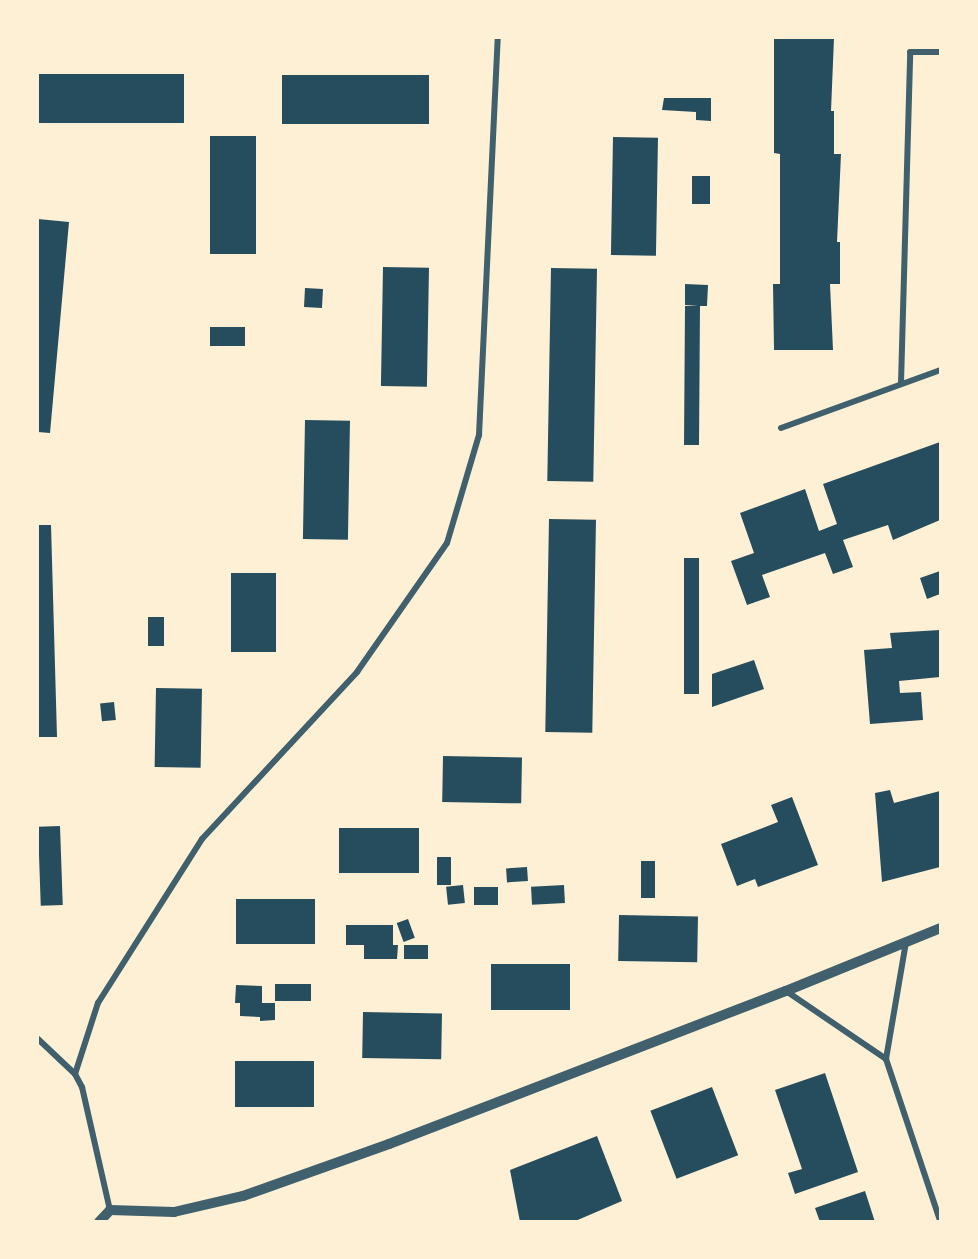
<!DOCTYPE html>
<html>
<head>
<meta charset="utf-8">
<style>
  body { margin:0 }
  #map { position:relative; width:978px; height:1259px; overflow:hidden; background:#fdf0d5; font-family:"DM Sans",sans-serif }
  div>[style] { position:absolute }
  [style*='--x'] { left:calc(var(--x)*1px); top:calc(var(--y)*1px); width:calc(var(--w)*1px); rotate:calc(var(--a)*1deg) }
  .building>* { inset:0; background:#264d5e; transform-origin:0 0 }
  .minor>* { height:6px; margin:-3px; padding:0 3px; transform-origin:3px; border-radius:3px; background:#3f606c }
  .tertiary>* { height:10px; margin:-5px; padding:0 5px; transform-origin:5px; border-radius:5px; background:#3f606c }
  span { translate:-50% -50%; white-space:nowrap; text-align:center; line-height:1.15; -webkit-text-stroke:4.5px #fdf0d5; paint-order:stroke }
  .frame { position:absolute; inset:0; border:39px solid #fdf0d5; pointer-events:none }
</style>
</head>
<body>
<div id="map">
  <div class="building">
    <i style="clip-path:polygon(774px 38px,834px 38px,831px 111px,834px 111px,834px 154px,841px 154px,837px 242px,840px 242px,840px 284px,830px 284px,833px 350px,774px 350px,773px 284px,780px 284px,780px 154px,774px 153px)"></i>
    <i style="left:38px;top:74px;width:146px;height:49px"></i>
    <i style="left:282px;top:75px;width:147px;height:49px"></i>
    <i style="clip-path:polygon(664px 98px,711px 98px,711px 121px,696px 120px,696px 112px,662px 110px)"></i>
    <i style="left:210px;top:136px;width:46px;height:118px"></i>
    <i style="left:613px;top:137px;width:45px;height:118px;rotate:1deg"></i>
    <i style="left:692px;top:176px;width:18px;height:28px"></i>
    <i style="clip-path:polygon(38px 219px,69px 222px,50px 433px,38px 432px)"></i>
    <i style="left:383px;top:267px;width:46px;height:119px;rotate:1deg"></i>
    <i style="left:551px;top:268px;width:46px;height:213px;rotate:1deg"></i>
    <i style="clip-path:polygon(685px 284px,708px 285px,707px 306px,700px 306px,699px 445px,684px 445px,685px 306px,698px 305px,685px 305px)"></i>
    <i style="left:305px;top:288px;width:18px;height:19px;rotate:3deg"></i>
    <i style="left:210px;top:327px;width:35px;height:19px"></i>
    <i style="left:305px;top:420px;width:45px;height:119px;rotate:1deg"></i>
    <i style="clip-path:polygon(940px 442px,940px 520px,893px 540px,888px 525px,843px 540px,853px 567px,833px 574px,825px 553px,762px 575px,770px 597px,747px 605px,731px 561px,754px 553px,740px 513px,805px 489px,819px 531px,837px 524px,823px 484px)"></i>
    <i style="left:549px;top:519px;width:47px;height:213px;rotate:1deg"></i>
    <i style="clip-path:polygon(38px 525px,51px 525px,57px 737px,38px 737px)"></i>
    <i style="left:684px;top:558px;width:15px;height:136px"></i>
    <i style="clip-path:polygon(940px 571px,940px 594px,927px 599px,920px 578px)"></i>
    <i style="left:231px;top:573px;width:45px;height:79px"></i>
    <i style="left:148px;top:617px;width:16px;height:29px"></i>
    <i style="clip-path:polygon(940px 630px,940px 677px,899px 681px,900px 693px,921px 692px,923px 720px,870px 724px,864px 650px,892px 648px,890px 633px)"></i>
    <i style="clip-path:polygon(754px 660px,764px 689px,712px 707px,712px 674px)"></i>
    <i style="left:156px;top:688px;width:46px;height:79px;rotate:1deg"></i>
    <i style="left:114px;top:702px;width:18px;height:14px;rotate:84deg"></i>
    <i style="left:443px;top:756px;width:79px;height:46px;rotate:1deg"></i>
    <i style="clip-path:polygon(890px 790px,894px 803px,940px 791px,940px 867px,882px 882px,875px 793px)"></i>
    <i style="clip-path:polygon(792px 797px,818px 865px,758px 887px,755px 879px,737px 886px,721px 844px,778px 822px,771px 805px)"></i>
    <i style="left:60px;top:826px;width:79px;height:22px;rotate:88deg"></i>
    <i style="left:339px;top:828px;width:80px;height:45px"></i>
    <i style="left:437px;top:857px;width:14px;height:28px"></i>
    <i style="left:641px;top:861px;width:14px;height:37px"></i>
    <i style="left:527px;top:867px;width:14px;height:21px;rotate:86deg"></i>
    <i style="left:463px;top:885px;width:18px;height:17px;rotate:84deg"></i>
    <i style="left:564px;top:885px;width:18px;height:33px;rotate:87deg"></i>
    <i style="left:474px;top:887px;width:24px;height:18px"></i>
    <i style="left:236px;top:899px;width:79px;height:45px"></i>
    <i style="left:619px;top:915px;width:79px;height:46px;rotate:1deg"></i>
    <i style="left:408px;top:919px;width:20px;height:12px;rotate:70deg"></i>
    <i style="clip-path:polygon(346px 925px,393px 925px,393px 945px,398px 945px,397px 959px,364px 959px,364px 945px,346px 945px)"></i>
    <i style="left:404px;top:945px;width:24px;height:14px"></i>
    <i style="left:491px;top:964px;width:79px;height:46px"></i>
    <i style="left:275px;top:984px;width:36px;height:17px"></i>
    <i style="clip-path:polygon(236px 985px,262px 986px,262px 1003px,275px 1003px,275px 1020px,260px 1021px,260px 1017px,240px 1016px,240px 1003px,235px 1003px)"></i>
    <i style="left:363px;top:1012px;width:79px;height:46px;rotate:1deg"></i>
    <i style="left:235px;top:1061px;width:79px;height:46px"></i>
    <i style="clip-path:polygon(825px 1073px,858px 1172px,795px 1194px,788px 1173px,802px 1169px,775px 1090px)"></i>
    <i style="left:712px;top:1087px;width:73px;height:66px;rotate:69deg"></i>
    <i style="clip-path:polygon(597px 1136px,622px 1201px,573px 1222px,520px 1222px,510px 1170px)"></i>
    <i style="clip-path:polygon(865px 1191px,875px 1222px,820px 1222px,815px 1208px)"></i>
  </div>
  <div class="minor">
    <i style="--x:901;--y:383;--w:331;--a:-88.4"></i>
    <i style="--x:910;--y:52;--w:30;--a:0"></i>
    <i style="--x:781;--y:428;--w:169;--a:-20"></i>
    <i style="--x:906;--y:942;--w:119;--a:99.7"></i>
    <i style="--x:886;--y:1059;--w:170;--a:71.5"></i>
    <i style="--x:786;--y:991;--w:121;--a:34.2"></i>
    <i style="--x:38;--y:1039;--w:51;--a:43.4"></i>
    <i style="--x:75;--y:1074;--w:15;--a:62"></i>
    <i style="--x:82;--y:1087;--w:126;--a:77.2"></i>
    <i style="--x:75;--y:1074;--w:75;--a:-72.1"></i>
    <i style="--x:98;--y:1003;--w:194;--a:-57.6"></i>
    <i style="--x:202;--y:839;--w:228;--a:-47.1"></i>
    <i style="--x:357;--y:672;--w:157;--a:-55.1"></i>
    <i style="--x:447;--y:543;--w:113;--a:-73.5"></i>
    <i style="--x:479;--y:435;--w:397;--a:-87.3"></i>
  </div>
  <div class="tertiary">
    <i style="--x:99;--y:1222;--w:16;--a:-47"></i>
    <i style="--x:110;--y:1210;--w:64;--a:1.8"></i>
    <i style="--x:174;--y:1212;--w:71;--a:-13.1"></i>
    <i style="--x:243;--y:1196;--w:155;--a:-19.6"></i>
    <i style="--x:389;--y:1144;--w:425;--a:-21.1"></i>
    <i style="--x:786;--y:991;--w:166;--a:-22.2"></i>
  </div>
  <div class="frame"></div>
</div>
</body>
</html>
